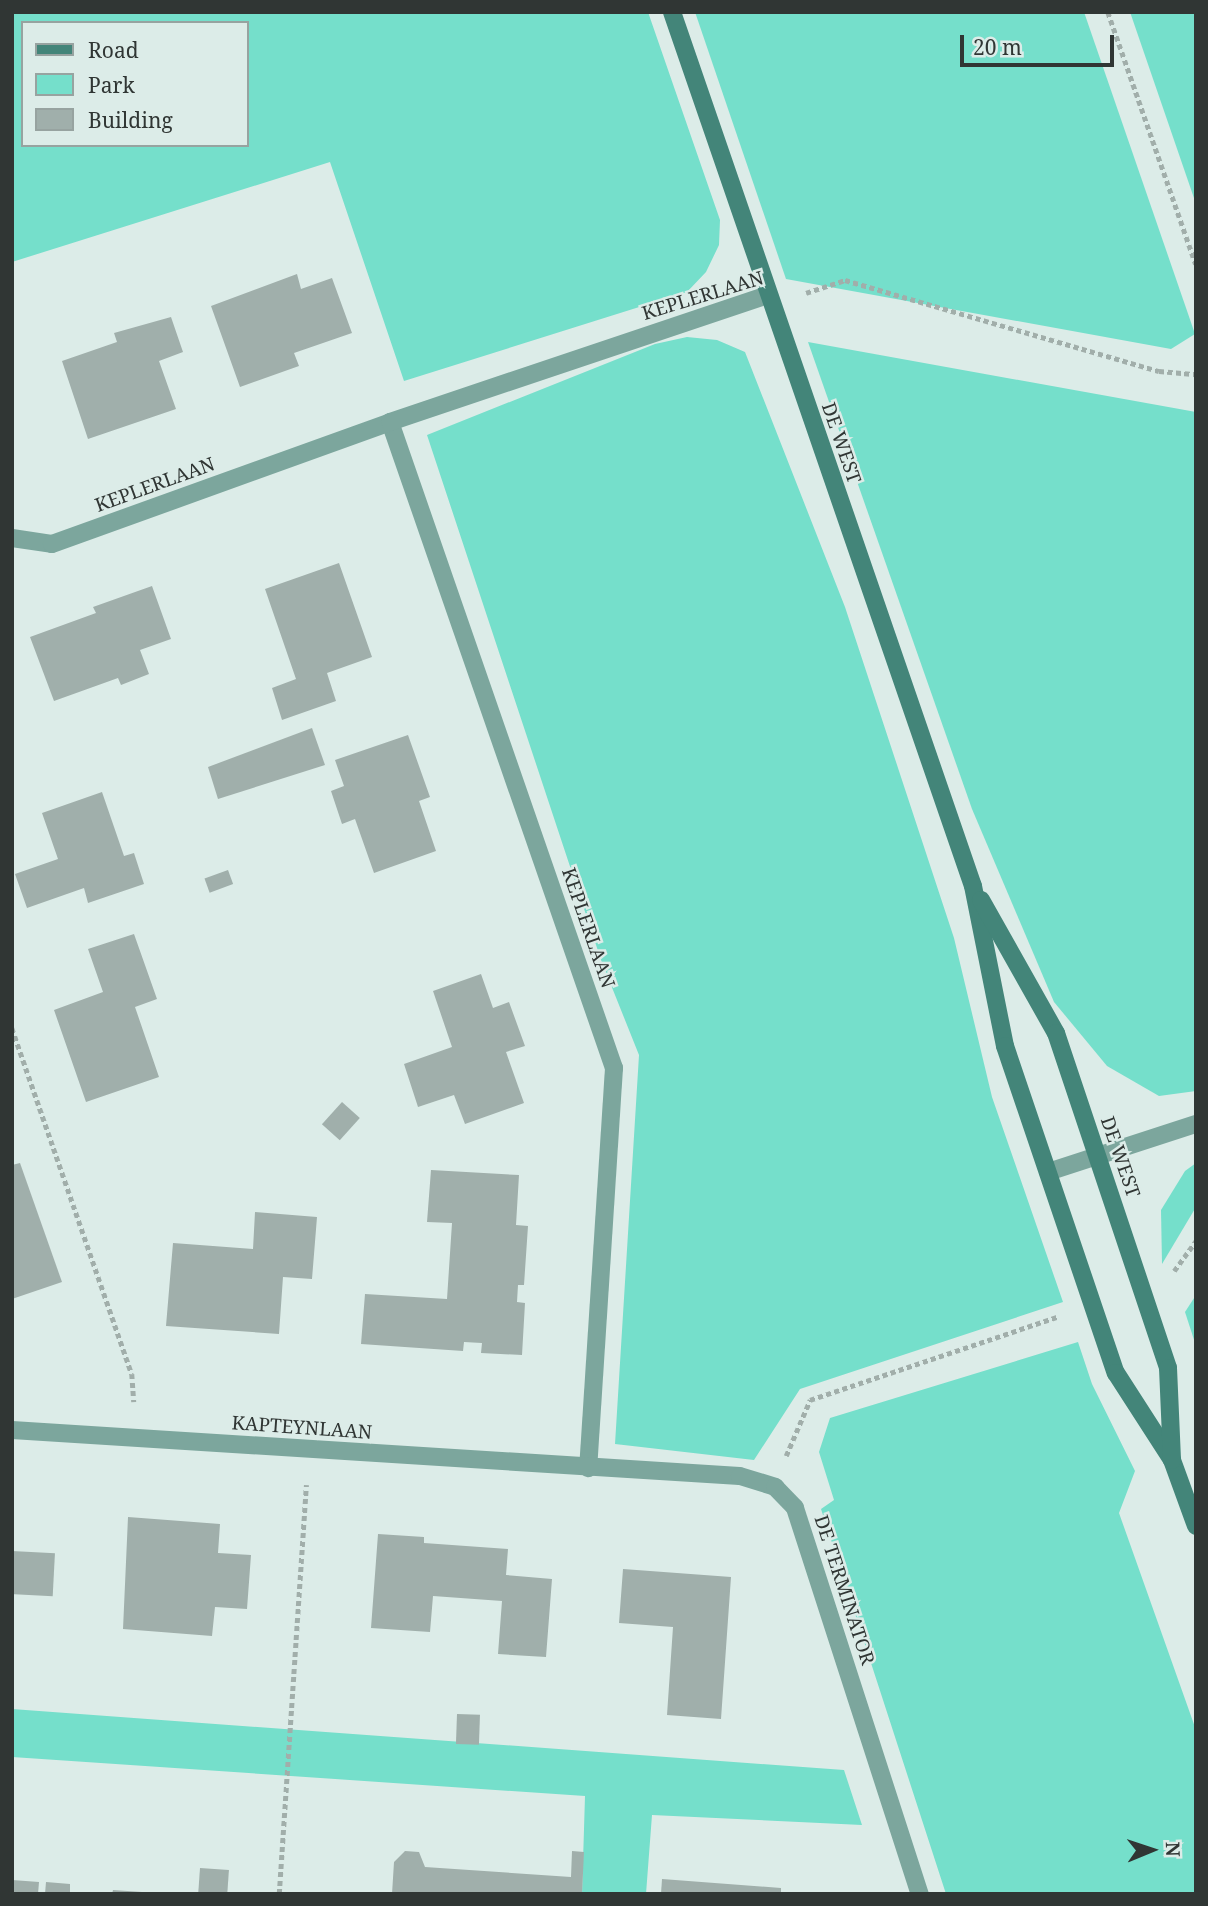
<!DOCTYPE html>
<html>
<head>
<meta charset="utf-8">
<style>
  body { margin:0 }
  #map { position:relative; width:1208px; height:1906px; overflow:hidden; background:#dcece8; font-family:"Noto Serif",serif }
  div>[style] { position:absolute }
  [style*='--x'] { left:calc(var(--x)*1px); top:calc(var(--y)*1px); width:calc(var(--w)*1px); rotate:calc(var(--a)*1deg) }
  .green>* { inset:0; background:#75dfcb }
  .building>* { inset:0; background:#a0afab; transform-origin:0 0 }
  .path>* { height:4.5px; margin-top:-2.25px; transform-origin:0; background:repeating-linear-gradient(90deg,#a1aeaa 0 5px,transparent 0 8.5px) }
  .street>* { height:18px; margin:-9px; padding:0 9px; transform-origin:9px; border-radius:9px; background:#7ca69d }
  .secondary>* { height:18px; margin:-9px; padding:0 9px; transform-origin:9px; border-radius:9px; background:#438579 }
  span { translate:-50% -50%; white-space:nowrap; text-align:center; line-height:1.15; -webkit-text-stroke:5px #dcece8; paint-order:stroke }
  .street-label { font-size:19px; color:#303634 }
  .frame { position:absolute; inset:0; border:14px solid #303634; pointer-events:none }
  .legend { position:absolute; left:21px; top:21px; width:228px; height:126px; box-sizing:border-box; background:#dcece8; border:2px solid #97a3a0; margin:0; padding:9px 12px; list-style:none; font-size:21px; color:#303634 }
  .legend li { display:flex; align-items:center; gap:14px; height:35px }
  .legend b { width:35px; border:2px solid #97a3a0 }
  .north { position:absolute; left:1117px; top:1815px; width:70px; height:70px; -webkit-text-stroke:5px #dcece8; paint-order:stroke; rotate:88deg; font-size:19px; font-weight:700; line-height:28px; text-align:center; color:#303634 }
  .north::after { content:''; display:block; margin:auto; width:24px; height:32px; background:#303634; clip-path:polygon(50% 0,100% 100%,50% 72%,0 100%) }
  .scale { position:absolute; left:960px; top:35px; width:154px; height:32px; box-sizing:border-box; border:4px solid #303634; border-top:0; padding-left:9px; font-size:21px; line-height:24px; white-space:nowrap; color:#303634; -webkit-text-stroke:5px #dcece8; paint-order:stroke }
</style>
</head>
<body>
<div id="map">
  <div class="green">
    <i style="clip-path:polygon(evenodd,12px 12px,648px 12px,720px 220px,719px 245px,706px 272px,687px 292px,404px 381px,330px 162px,12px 262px,12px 12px,23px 23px,247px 23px,247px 145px,23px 145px,23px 23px)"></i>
    <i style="clip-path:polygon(695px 12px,1084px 12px,1195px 334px,1171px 349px,786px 279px)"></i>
    <i style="clip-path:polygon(1130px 12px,1196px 12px,1196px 204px)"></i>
    <i style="clip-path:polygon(687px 337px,717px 340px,745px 352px,845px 607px,954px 938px,992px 1097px,1063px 1302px,800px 1389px,754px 1460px,615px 1444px,639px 1055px,601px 960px,427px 435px,655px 344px)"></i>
    <i style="clip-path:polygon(808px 342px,1196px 412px,1196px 1091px,1159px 1096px,1107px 1066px,1054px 1002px,972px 809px)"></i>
    <i style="clip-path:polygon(1196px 1163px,1196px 1207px,1162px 1264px,1161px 1210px,1185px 1171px)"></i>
    <i style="clip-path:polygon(1196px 1295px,1196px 1346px,1185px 1312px)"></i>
    <i style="clip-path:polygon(1078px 1342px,1092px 1384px,1135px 1471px,1119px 1513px,1196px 1730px,1196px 1894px,946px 1894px,821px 1509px,834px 1500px,819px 1452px,830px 1418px)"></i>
    <i style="clip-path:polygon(12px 1709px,844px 1770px,862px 1825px,652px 1815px,646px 1894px,582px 1894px,585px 1796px,12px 1757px)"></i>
  </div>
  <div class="building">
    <i style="clip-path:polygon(297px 274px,301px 289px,332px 278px,352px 333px,294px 353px,299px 366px,240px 387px,211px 306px)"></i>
    <i style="clip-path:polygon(171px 317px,183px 352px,159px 361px,176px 409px,88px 439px,62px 361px,117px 342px,114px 333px)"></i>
    <i style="clip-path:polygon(339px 563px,372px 657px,327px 673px,336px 701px,282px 720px,272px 688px,296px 679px,265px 589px)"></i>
    <i style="clip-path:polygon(152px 586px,171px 639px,140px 650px,149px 674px,121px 685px,118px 678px,54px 701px,30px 637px,96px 613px,93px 607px)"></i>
    <i style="clip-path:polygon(312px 728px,325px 765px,218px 799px,208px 767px)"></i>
    <i style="clip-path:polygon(408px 735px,430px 797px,419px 801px,436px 851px,374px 873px,355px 819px,342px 824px,331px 791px,344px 786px,335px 760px)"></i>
    <i style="clip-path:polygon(102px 792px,124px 856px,134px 853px,144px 884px,88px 903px,84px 888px,27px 908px,15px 874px,58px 859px,42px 813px)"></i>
    <i style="left:228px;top:870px;width:15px;height:25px;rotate:70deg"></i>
    <i style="clip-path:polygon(134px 934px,157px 999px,135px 1007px,159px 1077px,86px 1102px,54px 1010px,103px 992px,88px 949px)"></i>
    <i style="clip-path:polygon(481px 974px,493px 1008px,509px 1002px,525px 1046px,506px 1052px,524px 1103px,465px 1124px,454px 1095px,418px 1107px,404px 1064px,452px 1047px,433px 991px)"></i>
    <i style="left:342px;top:1102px;width:24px;height:30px;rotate:42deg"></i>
    <i style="clip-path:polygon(20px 1163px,62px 1282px,12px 1299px,12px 1165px)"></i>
    <i style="clip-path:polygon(431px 1170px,519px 1175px,516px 1225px,528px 1226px,524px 1285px,518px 1285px,517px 1302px,525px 1303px,522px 1355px,481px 1353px,482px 1343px,464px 1342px,463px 1351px,361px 1344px,365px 1294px,447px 1299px,452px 1223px,427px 1222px)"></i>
    <i style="clip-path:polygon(255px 1212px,317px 1217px,312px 1279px,283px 1277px,279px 1334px,166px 1326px,173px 1243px,253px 1249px)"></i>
    <i style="clip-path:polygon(128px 1517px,220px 1524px,218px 1553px,251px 1555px,247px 1609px,215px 1607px,212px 1636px,123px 1629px)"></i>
    <i style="clip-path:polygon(378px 1534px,424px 1537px,424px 1543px,508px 1549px,506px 1575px,552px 1579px,546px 1657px,498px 1654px,502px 1601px,433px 1596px,430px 1632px,371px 1628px)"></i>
    <i style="left:12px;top:1551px;width:43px;height:43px;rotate:3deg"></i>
    <i style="clip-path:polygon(623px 1569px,731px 1577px,721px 1719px,667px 1715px,673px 1627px,619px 1623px)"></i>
    <i style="left:457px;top:1714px;width:23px;height:30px;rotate:2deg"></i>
    <i style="clip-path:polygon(405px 1851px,419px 1852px,425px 1867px,571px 1877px,572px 1851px,584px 1852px,582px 1894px,392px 1894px,394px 1862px)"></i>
    <i style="left:200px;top:1868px;width:29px;height:26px;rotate:4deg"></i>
    <i style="clip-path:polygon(662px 1879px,781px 1888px,781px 1894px,661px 1894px)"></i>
    <i style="clip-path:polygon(12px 1880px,39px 1882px,38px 1894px,12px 1894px)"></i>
    <i style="clip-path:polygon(46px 1882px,70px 1884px,70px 1894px,45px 1894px)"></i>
    <i style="clip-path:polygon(113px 1890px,142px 1892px,142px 1894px,112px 1894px)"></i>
  </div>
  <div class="path">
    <i style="--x:1108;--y:12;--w:267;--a:70.8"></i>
    <i style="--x:806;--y:293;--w:41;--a:-18.4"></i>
    <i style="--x:845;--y:280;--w:327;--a:16.2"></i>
    <i style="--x:1159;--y:371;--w:37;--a:5"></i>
    <i style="--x:12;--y:1028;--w:366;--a:70.9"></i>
    <i style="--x:132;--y:1374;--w:28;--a:86"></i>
    <i style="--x:1174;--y:1271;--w:37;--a:-54"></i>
    <i style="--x:786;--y:1456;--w:61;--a:-66.8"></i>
    <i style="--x:810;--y:1400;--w:263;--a:-18.6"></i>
    <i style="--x:279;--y:1894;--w:410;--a:-86.2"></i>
  </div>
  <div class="street">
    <i style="--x:390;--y:422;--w:684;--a:70.88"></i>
    <i style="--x:614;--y:1068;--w:401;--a:93.7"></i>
    <i style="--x:12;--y:538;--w:40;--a:8.5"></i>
    <i style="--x:52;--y:544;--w:359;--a:-19.8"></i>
    <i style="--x:390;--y:422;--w:399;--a:-18.6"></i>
    <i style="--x:1048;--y:1172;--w:156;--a:-18"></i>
    <i style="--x:12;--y:1430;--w:729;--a:3.62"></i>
    <i style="--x:740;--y:1476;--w:37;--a:17"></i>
    <i style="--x:775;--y:1487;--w:29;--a:46"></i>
    <i style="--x:795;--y:1508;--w:406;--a:72.1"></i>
  </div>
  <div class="secondary">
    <i style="--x:672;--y:12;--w:924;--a:71"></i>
    <i style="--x:973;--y:886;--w:163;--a:78.7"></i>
    <i style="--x:1005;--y:1046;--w:345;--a:71.3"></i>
    <i style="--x:1116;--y:1373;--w:103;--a:57.2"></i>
    <i style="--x:1172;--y:1460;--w:70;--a:70"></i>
    <i style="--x:981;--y:900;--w:153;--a:60.6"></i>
    <i style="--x:1056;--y:1033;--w:353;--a:71.5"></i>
    <i style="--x:1168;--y:1368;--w:92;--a:87.5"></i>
  </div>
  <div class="street-label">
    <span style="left:703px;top:296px;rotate:-17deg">KEPLERLAAN</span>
    <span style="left:841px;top:443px;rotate:71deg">DE WEST</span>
    <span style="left:155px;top:485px;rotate:-20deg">KEPLERLAAN</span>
    <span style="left:588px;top:928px;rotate:71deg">KEPLERLAAN</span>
    <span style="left:1120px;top:1157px;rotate:71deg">DE WEST</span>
    <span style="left:302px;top:1428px;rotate:4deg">KAPTEYNLAAN</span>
    <span style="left:844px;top:1590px;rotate:72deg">DE TERMINATOR</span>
  </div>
  <div class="frame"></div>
  <ul class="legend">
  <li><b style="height:9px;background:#438579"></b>Road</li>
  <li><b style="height:19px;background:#75dfcb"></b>Park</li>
  <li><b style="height:19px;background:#a0afab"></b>Building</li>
  </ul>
  <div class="north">N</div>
  <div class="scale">20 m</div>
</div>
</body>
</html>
